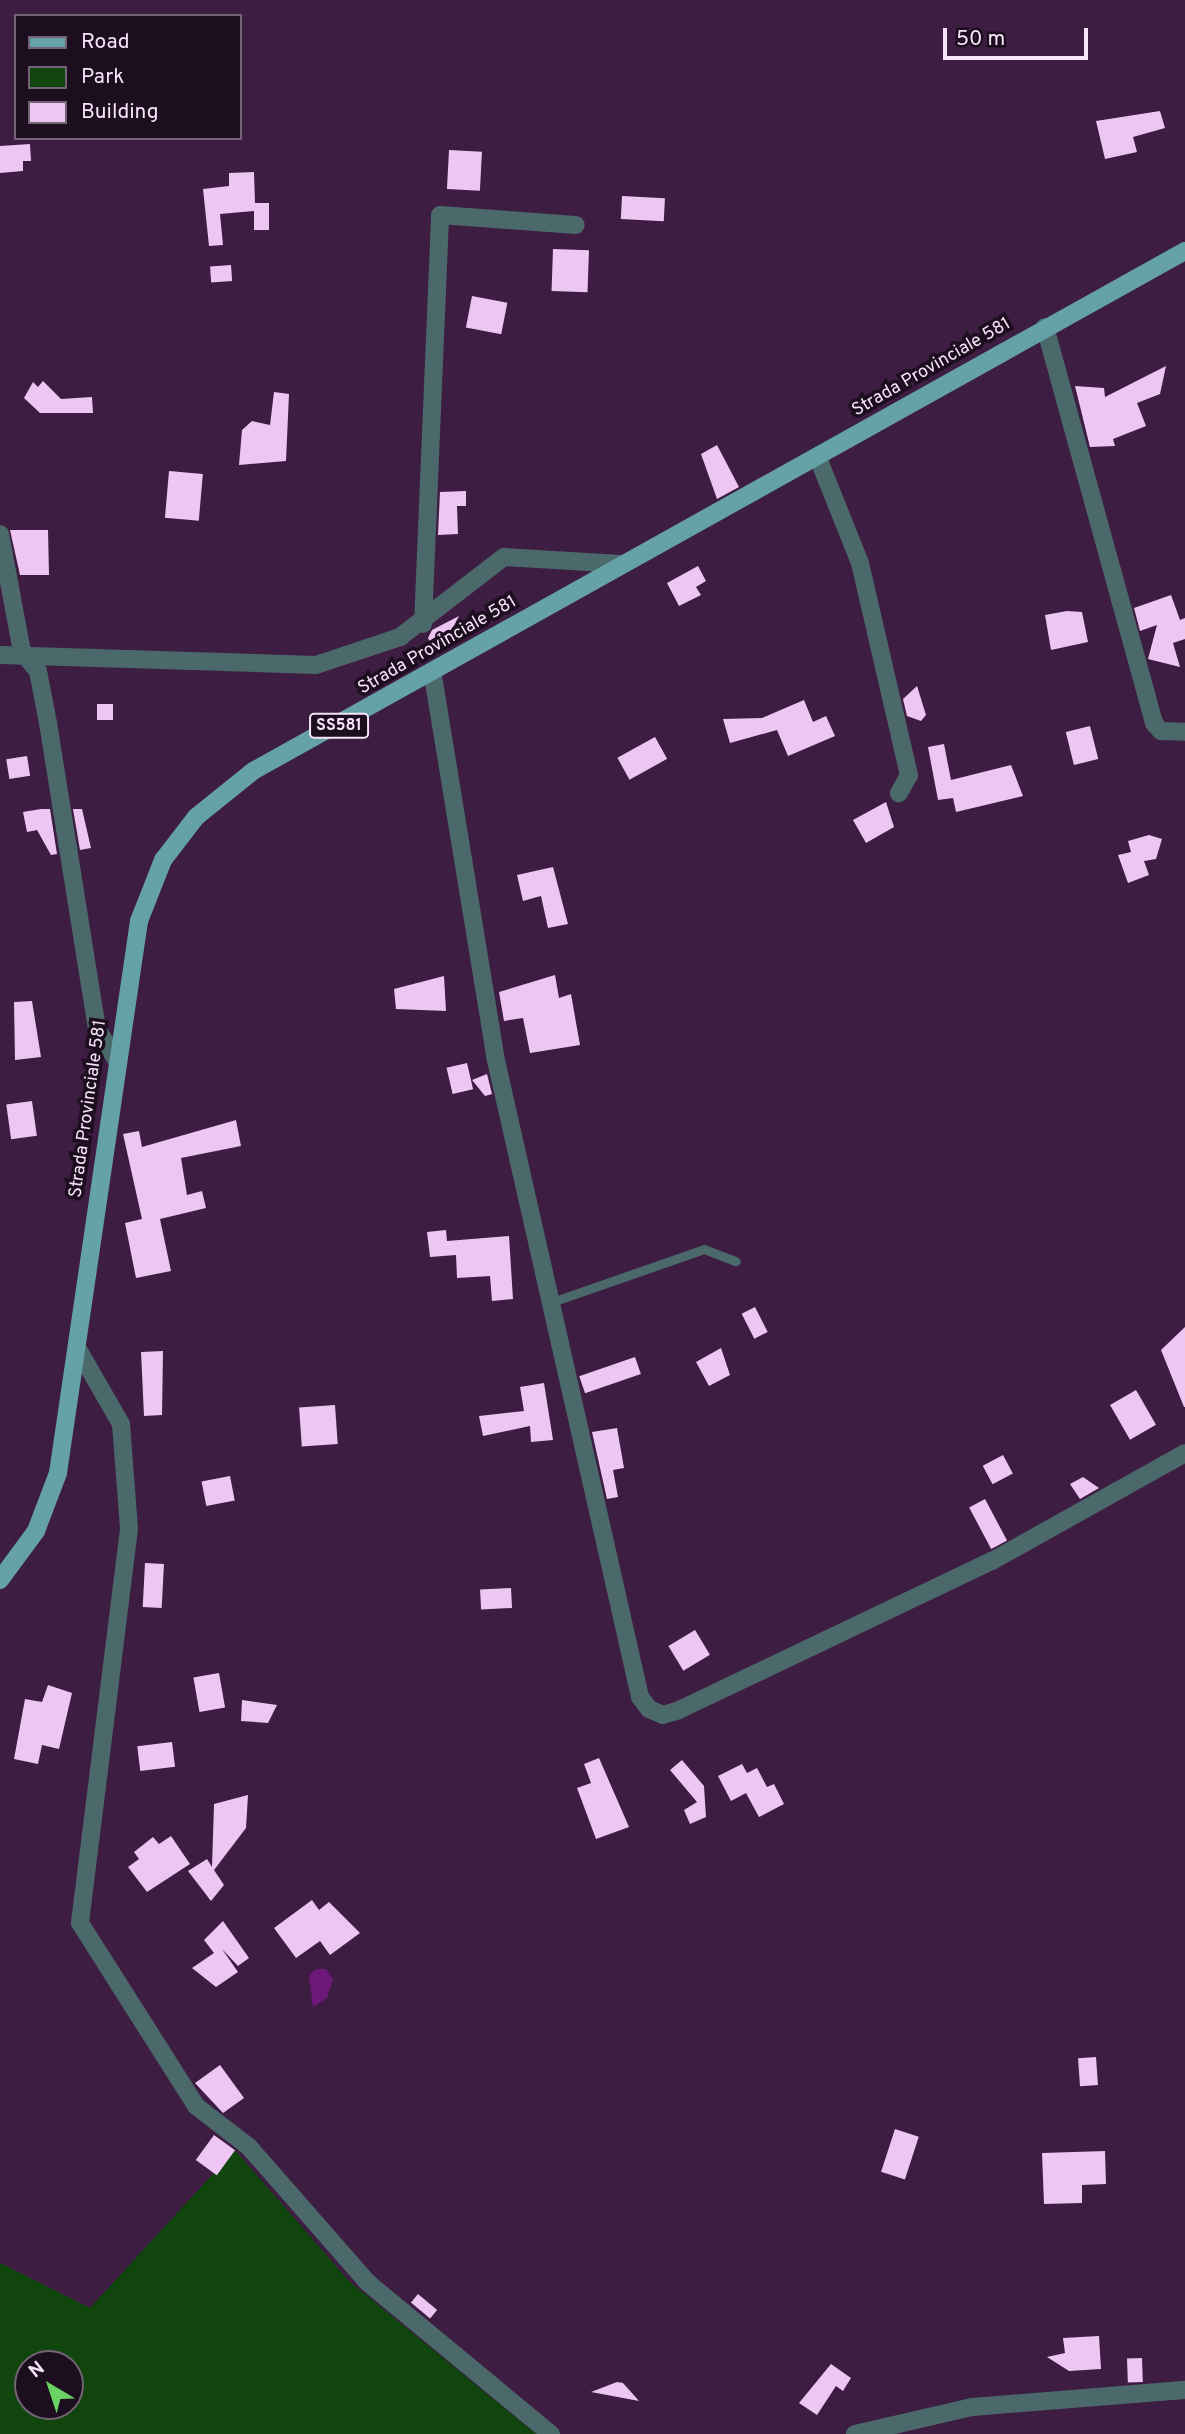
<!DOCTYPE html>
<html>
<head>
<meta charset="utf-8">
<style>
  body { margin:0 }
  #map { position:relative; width:1185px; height:2434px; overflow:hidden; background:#3d1d42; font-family:Overpass,sans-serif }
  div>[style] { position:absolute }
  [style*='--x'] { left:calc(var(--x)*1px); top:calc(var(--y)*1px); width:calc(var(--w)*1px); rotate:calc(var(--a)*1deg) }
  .green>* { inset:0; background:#10450d }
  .water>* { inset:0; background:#6e197a }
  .building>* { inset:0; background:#eec6f4; transform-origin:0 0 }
  .service>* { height:9px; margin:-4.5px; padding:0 4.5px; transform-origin:4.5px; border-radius:4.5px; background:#4b686a }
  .minor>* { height:18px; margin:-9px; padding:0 9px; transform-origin:9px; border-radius:9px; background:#4b686a }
  .primary>* { height:18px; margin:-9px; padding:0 9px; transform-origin:9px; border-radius:9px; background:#65a2a7 }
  span { translate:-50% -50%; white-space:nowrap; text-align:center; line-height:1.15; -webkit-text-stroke:7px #1c0e1e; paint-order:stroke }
  .shield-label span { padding:2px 5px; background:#1c0e1e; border:2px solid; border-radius:5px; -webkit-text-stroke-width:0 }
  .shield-label { font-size:16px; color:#f7e3fa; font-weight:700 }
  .street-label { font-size:18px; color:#f7e3fa }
  .legend { position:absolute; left:14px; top:14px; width:228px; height:126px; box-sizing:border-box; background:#1c0e1e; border:2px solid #746376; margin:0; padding:9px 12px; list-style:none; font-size:21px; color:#f7e3fa }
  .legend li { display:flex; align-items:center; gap:14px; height:35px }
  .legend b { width:35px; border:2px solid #746376 }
  .north { position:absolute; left:14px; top:2350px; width:70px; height:70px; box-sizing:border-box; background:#1c0e1e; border:2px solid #746376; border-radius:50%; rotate:321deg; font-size:19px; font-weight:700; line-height:28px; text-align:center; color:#f7e3fa }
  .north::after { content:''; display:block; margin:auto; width:24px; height:32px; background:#6ad363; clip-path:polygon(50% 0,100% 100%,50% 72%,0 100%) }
  .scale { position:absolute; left:943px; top:28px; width:145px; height:32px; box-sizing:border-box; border:4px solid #f7e3fa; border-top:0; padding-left:9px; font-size:21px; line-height:24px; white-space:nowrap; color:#f7e3fa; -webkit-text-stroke:5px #1c0e1e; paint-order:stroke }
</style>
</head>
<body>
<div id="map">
  <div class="green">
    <i style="clip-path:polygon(evenodd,235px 2150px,349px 2281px,536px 2434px,0 2434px,0 2263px,90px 2308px,235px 2150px,28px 2364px,70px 2364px,70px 2406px,28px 2406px,28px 2364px)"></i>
  </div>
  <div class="water">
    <i style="clip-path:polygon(316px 1969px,326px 1969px,333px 1980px,327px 1998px,313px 2007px,309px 1976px)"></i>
  </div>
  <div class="building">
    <i style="clip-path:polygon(1160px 111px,1165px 128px,1133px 137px,1137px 152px,1105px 159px,1096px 121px)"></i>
    <i style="clip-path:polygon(30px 144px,31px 161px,23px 161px,23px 171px,0 173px,0 146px)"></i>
    <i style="left:449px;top:150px;width:33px;height:39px;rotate:3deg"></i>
    <i style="clip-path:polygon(254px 172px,255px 203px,269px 203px,269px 230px,254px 230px,254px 211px,220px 214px,223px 245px,209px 246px,203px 189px,229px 186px,229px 173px)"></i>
    <i style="left:622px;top:196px;width:43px;height:23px;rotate:3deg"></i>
    <i style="left:553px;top:249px;width:36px;height:42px;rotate:2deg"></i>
    <i style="left:231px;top:265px;width:16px;height:21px;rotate:86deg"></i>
    <i style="left:472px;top:296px;width:36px;height:32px;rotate:11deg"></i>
    <i style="clip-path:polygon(1166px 366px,1160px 394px,1137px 403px,1146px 426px,1113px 439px,1115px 446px,1090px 447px,1075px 386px,1104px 388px,1105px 397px)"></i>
    <i style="clip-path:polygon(43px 381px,61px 399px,92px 397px,93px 413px,40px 413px,24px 398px,33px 382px,38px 387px)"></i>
    <i style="clip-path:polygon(274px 392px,289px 394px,286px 461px,239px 465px,242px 430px,252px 421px,270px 425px)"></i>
    <i style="clip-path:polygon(717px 445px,739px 487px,717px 499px,701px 454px)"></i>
    <i style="left:169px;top:471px;width:34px;height:47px;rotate:5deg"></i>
    <i style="clip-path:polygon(466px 491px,466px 506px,457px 506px,458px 534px,438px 535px,440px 492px)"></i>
    <i style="clip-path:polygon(10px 530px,48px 530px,49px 575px,20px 575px)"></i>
    <i style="clip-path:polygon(698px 566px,706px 581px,696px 587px,701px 595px,679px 606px,667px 583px)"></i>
    <i style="clip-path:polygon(1171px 595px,1180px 620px,1185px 618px,1185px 639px,1173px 643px,1180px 667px,1148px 659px,1157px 625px,1140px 631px,1134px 608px)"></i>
    <i style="clip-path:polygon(1067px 611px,1082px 612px,1088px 642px,1051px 650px,1045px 615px)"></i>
    <i style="clip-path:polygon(459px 616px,446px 641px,434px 650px,428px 638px,432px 630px)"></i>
    <i style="clip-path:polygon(917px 686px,926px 715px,921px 721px,907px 716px,903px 699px)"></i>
    <i style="clip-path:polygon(804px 700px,813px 722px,826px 716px,835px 736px,788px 756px,777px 730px,730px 743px,723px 719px,762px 718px)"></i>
    <i style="left:113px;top:704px;width:16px;height:16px;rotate:90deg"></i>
    <i style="left:1090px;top:726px;width:34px;height:25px;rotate:76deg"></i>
    <i style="left:655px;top:737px;width:25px;height:43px;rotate:61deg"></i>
    <i style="clip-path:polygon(944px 744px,951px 780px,1011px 765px,1023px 796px,956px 812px,953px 798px,938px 800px,928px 747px)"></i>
    <i style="left:27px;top:756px;width:20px;height:21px;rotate:81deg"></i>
    <i style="clip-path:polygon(886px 802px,894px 827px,866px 843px,853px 820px)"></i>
    <i style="clip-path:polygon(41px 809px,50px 809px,57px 854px,51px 855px,37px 830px,27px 832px,23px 812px)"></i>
    <i style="clip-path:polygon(73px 809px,82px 809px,91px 848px,80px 850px)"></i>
    <i style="clip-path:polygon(1149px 835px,1162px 839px,1156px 859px,1144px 861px,1149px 875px,1128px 883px,1118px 855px,1131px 852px,1128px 841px)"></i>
    <i style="clip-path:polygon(553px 867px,568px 924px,548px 928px,541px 896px,523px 901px,517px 875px)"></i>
    <i style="clip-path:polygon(555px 975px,559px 998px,571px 994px,580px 1045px,530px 1053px,523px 1018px,504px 1021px,499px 992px)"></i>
    <i style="clip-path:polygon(444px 976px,446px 1011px,396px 1009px,394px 989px)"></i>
    <i style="clip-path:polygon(32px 1001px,41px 1057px,15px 1060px,14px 1002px)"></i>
    <i style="left:467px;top:1063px;width:27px;height:21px;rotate:77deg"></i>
    <i style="clip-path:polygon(487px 1074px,492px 1094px,485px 1096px,472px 1080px)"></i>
    <i style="left:32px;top:1101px;width:35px;height:26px;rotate:82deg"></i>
    <i style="clip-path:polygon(236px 1120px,241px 1146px,181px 1158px,187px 1195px,202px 1191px,206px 1208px,160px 1219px,171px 1271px,136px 1278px,125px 1223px,142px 1219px,123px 1134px,139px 1131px,142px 1147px)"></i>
    <i style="clip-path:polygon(446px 1230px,447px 1241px,509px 1236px,513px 1299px,492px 1301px,490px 1276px,457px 1278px,456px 1255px,430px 1257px,427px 1232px)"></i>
    <i style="left:755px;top:1307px;width:28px;height:15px;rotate:63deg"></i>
    <i style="clip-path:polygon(1185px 1327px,1185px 1407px,1184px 1407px,1161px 1350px)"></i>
    <i style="clip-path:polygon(721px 1348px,730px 1375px,709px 1386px,696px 1362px)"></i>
    <i style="clip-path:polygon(163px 1351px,162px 1415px,144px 1416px,141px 1352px)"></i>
    <i style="left:635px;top:1357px;width:18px;height:59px;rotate:71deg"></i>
    <i style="clip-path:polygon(544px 1383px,553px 1440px,531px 1442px,530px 1426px,483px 1436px,479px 1416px,524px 1411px,520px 1387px)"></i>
    <i style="left:1136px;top:1390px;width:40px;height:30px;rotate:60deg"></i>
    <i style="left:335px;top:1405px;width:39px;height:36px;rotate:86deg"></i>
    <i style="clip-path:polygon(617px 1428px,624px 1468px,613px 1470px,618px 1497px,607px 1499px,592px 1432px)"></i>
    <i style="left:1003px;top:1455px;width:21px;height:23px;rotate:62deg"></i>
    <i style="left:230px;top:1476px;width:25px;height:29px;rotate:79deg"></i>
    <i style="clip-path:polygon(1083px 1477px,1099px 1488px,1080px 1499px,1070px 1484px)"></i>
    <i style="left:985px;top:1499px;width:47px;height:18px;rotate:62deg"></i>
    <i style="left:145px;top:1563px;width:19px;height:44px;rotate:3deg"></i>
    <i style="left:511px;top:1588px;width:20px;height:31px;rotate:87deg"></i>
    <i style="left:695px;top:1630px;width:29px;height:31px;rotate:59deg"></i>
    <i style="left:219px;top:1673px;width:35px;height:26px;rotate:80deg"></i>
    <i style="clip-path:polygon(48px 1685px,72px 1693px,59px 1749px,42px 1745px,38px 1764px,14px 1759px,25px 1699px,42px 1702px)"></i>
    <i style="clip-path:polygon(242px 1700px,277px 1705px,268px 1723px,241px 1721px)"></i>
    <i style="left:172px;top:1742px;width:25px;height:35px;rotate:83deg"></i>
    <i style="clip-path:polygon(599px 1758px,629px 1827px,596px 1839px,577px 1788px,591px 1783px,584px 1764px)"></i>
    <i style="clip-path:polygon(682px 1760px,704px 1786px,706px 1817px,690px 1824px,684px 1810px,697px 1802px,670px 1770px)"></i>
    <i style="clip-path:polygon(742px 1764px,747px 1773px,757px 1768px,767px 1787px,774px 1784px,784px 1804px,759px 1817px,746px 1793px,731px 1801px,718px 1776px)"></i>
    <i style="clip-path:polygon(248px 1795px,246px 1828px,214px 1870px,224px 1885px,211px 1901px,188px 1871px,207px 1859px,212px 1867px,214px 1804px)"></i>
    <i style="clip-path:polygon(171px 1836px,190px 1864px,147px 1892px,128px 1867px,139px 1859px,134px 1852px,153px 1837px,159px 1844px)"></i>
    <i style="clip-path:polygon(312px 1900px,319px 1910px,329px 1902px,360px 1933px,330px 1955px,320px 1941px,296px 1958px,274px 1928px)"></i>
    <i style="clip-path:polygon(223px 1921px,249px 1958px,238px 1966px,222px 1949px,238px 1972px,216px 1987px,192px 1968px,214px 1953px,204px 1940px)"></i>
    <i style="left:1096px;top:2057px;width:28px;height:18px;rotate:86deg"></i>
    <i style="clip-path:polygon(220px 2065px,244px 2098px,223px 2113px,195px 2083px)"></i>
    <i style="left:895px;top:2129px;width:25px;height:45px;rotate:18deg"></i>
    <i style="left:214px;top:2135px;width:26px;height:31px;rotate:36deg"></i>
    <i style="clip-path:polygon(1105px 2151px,1106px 2184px,1082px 2185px,1082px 2203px,1044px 2204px,1042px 2153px)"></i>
    <i style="left:418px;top:2294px;width:25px;height:11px;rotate:40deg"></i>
    <i style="clip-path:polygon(1099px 2336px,1101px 2369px,1069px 2371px,1047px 2357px,1065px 2353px,1063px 2338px)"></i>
    <i style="left:1142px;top:2358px;width:24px;height:15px;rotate:88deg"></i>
    <i style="clip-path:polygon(831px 2364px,851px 2378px,843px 2391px,836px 2386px,817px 2415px,799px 2403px)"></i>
    <i style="clip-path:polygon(617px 2382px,623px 2383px,639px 2401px,591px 2392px)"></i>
  </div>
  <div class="service">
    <i style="--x:552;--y:1302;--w:161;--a:-19.2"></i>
    <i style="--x:704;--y:1249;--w:34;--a:21"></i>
  </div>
  <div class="minor">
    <i style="--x:1045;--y:327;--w:411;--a:74.6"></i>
    <i style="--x:1154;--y:723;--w:11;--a:49"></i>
    <i style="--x:1161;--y:731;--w:24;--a:2"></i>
    <i style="--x:818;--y:458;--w:113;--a:68.2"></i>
    <i style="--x:860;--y:563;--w:218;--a:77"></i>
    <i style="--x:909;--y:775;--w:21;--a:119"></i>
    <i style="--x:0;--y:534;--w:120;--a:79.4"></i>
    <i style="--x:22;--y:652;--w:25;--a:50"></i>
    <i style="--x:38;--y:671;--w:53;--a:79.1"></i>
    <i style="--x:48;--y:723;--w:310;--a:80.9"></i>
    <i style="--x:97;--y:1029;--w:36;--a:58"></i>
    <i style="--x:423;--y:624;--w:409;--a:-87.6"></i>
    <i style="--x:440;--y:215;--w:136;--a:4.2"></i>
    <i style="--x:0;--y:655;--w:316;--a:1.8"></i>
    <i style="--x:316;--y:665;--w:89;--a:-18.4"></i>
    <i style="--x:400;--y:637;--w:131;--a:-37.6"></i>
    <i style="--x:504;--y:557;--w:117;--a:3.4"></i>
    <i style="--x:433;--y:676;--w:385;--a:80.7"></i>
    <i style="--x:495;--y:1056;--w:657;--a:77.25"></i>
    <i style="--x:640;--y:1697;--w:15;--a:53"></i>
    <i style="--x:649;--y:1709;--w:15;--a:23"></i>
    <i style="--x:663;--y:1715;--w:17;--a:-17"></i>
    <i style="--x:679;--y:1710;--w:347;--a:-25.5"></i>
    <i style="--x:992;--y:1561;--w:221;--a:-29.2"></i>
    <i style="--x:79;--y:1351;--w:84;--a:60.1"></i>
    <i style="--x:121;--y:1424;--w:105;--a:85.6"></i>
    <i style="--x:129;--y:1529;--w:397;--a:97.1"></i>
    <i style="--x:80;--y:1923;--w:217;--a:57.6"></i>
    <i style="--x:196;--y:2106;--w:67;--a:37.7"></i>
    <i style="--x:249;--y:2147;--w:179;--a:48.8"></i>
    <i style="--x:367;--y:2282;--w:239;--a:39.6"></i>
    <i style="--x:855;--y:2434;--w:120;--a:-13"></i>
    <i style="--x:972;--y:2407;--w:214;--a:-4.6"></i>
  </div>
  <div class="primary">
    <i style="--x:0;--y:1580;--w:61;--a:-53.7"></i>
    <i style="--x:36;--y:1531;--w:62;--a:-69.2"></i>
    <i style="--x:58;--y:1473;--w:558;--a:-81.65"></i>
    <i style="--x:139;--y:921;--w:66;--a:-68.5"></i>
    <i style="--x:163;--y:860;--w:54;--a:-52.5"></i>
    <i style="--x:196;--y:817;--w:73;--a:-38.9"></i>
    <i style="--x:253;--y:771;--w:1067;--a:-29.16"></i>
  </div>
  <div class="shield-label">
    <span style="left:339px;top:726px">SS581</span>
  </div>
  <div class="street-label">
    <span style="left:932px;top:368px;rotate:-30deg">Strada Provinciale 581</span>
    <span style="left:438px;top:646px;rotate:-30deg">Strada Provinciale 581</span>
    <span style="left:89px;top:1109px;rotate:-82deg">Strada Provinciale 581</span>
  </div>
  <ul class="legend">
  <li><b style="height:9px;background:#65a2a7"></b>Road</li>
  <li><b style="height:19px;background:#10450d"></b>Park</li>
  <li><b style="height:19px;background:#eec6f4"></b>Building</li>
  </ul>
  <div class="north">N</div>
  <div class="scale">50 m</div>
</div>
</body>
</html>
